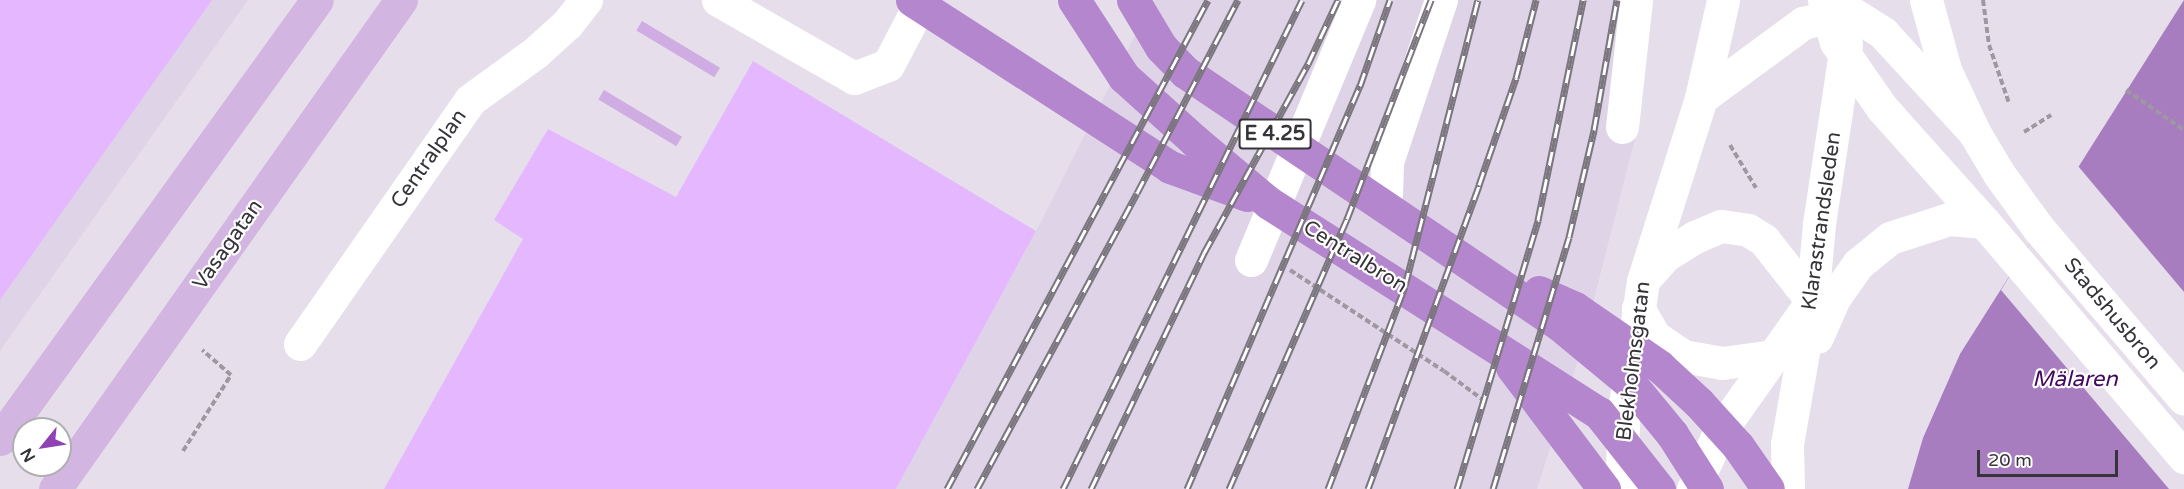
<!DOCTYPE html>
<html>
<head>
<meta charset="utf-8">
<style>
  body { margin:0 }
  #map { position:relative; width:2184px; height:489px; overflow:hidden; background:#e6dfeb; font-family:"Varela Round",sans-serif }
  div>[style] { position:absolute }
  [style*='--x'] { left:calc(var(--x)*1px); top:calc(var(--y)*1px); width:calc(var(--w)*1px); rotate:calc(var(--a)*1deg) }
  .built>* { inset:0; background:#dfd4e7 }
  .green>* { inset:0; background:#cfade3; transform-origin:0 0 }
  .water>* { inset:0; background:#a77dbf }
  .pier>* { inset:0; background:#e6dfeb }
  .building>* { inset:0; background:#e4b7fe }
  .path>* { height:4px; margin-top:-2px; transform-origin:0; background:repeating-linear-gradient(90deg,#9d98a1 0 6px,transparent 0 9px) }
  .minor>* { height:33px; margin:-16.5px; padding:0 16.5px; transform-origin:16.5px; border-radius:16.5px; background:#fff }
  .major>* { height:33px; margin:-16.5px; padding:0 16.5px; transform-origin:16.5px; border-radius:16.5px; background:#d2b6e1 }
  .highway>* { height:33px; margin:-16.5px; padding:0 16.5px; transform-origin:16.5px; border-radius:16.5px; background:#b486cd }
  .rail>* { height:7px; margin-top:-3.5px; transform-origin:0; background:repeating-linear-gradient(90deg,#fff 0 14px,#7b767e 0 28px); box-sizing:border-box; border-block:2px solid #7b767e }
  span { translate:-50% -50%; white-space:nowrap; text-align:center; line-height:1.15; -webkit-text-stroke:4.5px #fff; paint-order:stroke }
  .shield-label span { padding:2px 4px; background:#fff; border:2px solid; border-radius:4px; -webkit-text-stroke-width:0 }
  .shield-label { font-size:20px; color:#373439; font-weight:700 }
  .street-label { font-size:21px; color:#373439 }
  .water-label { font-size:22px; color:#44095c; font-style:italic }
  .north { position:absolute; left:12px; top:417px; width:60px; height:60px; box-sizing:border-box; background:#fff; border:2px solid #afaeb0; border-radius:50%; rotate:240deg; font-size:16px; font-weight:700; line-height:24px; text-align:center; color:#373439 }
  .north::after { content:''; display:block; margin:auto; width:21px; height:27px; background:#8e42b3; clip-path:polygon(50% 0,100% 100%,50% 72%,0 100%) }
  .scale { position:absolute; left:1977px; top:450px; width:141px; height:27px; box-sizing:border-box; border:3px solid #373439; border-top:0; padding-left:8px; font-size:18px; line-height:21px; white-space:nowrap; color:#373439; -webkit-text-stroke:4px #fff; paint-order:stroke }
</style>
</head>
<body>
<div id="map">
  <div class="built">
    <i style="clip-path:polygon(0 0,248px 0,0 351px)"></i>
    <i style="clip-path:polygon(1153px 0,1642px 0,1637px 131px,1580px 354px,1537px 489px,896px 489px,1036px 231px)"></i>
  </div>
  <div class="green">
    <i style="left:642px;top:21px;width:91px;height:11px;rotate:31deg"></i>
    <i style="left:604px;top:90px;width:91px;height:11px;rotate:31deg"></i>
  </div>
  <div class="water">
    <i style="clip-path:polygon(2184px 0,2184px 489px,1908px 489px,1923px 438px,1960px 354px)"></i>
  </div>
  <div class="pier">
    <i style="clip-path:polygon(2078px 166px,2184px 292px,2184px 489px,2169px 489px,2001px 290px)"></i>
  </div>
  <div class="building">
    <i style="clip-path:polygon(0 0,212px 0,0 300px)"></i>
    <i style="clip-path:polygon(753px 61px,1036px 231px,896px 489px,384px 489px,523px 239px,494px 220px,548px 129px,676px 197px)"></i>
  </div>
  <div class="path">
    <i style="--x:1983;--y:0;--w:45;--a:82.4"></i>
    <i style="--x:1989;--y:45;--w:61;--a:71"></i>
    <i style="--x:2126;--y:90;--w:70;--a:34.6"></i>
    <i style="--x:2024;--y:132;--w:32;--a:-32"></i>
    <i style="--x:1730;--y:145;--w:50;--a:58.8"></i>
    <i style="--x:1290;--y:270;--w:184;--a:33.3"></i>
    <i style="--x:1444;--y:371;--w:49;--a:36.6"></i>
    <i style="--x:183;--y:451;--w:90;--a:-57.7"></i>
    <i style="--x:231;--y:375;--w:38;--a:-139"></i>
  </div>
  <div class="minor">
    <i style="--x:718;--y:0;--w:157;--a:29.8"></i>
    <i style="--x:854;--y:78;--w:36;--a:-21"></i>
    <i style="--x:888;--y:65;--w:73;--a:-62.4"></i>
    <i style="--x:1824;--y:0;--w:44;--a:74.1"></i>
    <i style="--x:1836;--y:42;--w:80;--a:55.1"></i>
    <i style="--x:1882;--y:108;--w:153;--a:48.2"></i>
    <i style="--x:1984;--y:222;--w:309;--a:49.6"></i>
    <i style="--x:1926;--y:0;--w:73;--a:74.8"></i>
    <i style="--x:1945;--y:70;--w:68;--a:64.9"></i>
    <i style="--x:1974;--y:132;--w:49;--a:59.2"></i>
    <i style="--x:1999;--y:174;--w:68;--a:54"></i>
    <i style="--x:2039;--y:229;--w:223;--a:49.5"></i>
    <i style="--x:1701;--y:98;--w:100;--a:-77.3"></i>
    <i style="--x:1622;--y:127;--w:128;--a:-83.7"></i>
    <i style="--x:1386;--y:194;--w:32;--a:-88"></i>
    <i style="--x:1387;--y:162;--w:171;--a:-71.6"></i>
    <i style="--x:1251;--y:260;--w:282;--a:-67.4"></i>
    <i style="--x:1646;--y:277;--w:30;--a:-48"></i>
    <i style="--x:1666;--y:255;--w:34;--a:-32"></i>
    <i style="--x:1695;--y:237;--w:28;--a:-23"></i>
    <i style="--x:1721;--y:226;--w:27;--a:8"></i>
    <i style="--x:1748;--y:230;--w:19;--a:32"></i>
    <i style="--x:1764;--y:240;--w:78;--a:51.8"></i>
    <i style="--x:1812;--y:301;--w:161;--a:125.2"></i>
    <i style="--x:1719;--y:433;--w:62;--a:114.9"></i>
    <i style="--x:1638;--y:308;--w:34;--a:60"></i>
    <i style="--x:1655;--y:337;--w:34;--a:34"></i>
    <i style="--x:1683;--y:356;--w:40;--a:10"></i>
    <i style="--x:1722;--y:363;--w:51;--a:-7.8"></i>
    <i style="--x:1817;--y:337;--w:43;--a:-66.4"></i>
    <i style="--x:1834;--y:298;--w:42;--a:-54.8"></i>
    <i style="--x:1858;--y:264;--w:41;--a:-39.1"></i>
    <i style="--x:1890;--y:238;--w:62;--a:-17.9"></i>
    <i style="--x:1949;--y:219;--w:35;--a:5"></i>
    <i style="--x:300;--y:344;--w:297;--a:-55.1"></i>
    <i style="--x:470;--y:100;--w:82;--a:-36"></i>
    <i style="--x:536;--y:52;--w:42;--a:-42.1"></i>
    <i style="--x:567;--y:24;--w:31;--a:-52"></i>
    <i style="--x:1622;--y:489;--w:71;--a:-89.2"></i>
    <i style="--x:1623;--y:418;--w:138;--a:-81.7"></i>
    <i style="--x:1643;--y:281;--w:192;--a:-72.4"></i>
    <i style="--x:1701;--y:98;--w:127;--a:-36.3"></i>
    <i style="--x:1803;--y:23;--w:48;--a:-13.2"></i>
    <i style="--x:1850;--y:12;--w:39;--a:32"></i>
    <i style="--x:1883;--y:33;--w:134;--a:47.4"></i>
    <i style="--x:1788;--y:489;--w:45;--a:-91.3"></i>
    <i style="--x:1787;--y:444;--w:145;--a:-80.1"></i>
    <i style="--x:1812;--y:301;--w:77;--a:-84.8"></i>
    <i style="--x:1819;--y:224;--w:181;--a:-81.4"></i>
  </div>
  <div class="major">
    <i style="--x:0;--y:439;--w:541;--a:-54.17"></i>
    <i style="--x:55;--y:489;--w:599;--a:-54.72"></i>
  </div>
  <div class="highway">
    <i style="--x:912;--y:0;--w:307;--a:32.9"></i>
    <i style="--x:1170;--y:167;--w:82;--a:20"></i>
    <i style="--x:1074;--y:0;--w:92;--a:57"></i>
    <i style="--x:1124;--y:77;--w:96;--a:42"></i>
    <i style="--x:1195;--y:141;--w:97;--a:40"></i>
    <i style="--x:1269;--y:203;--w:391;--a:32.5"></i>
    <i style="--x:1599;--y:413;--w:97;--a:51.7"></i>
    <i style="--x:1133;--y:0;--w:55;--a:59.2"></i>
    <i style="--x:1161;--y:47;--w:35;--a:46"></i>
    <i style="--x:1185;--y:72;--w:452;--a:34"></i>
    <i style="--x:1560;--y:325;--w:91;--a:39.6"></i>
    <i style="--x:1630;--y:383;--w:66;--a:50.5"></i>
    <i style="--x:1672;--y:434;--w:65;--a:57.5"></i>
    <i style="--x:1539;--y:292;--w:39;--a:24"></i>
    <i style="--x:1575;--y:308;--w:102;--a:34.6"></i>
    <i style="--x:1659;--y:366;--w:54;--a:42.8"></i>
    <i style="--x:1699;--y:403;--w:58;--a:47.8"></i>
    <i style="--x:1738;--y:446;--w:52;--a:55.1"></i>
    <i style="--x:1512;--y:367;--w:153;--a:53"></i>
  </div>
  <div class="rail">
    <i style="--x:947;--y:489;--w:554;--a:-61.91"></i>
    <i style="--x:977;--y:489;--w:336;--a:-61.6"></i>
    <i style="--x:1137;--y:193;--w:218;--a:-62.4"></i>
    <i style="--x:1063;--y:489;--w:544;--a:-63.95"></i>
    <i style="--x:1091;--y:489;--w:262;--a:-64.4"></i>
    <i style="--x:1204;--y:253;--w:216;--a:-61.2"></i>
    <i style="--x:1308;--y:64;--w:71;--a:-64.9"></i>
    <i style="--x:1187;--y:489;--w:439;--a:-66.8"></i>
    <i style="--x:1360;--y:86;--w:91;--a:-70.8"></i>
    <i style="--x:1229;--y:489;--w:295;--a:-66.4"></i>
    <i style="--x:1347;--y:219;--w:235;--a:-69"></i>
    <i style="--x:1328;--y:489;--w:217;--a:-69.2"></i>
    <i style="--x:1405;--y:286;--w:295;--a:-75.7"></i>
    <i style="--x:1368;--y:489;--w:324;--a:-69.9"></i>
    <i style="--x:1479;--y:185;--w:113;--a:-70.9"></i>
    <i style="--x:1516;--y:78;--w:81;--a:-75.6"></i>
    <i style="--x:1457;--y:489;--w:281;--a:-73.2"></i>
    <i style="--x:1538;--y:220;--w:225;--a:-78.4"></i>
    <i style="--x:1493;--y:489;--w:263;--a:-73.2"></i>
    <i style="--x:1569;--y:237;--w:110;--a:-76.8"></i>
    <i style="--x:1594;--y:130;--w:132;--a:-80"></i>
  </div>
  <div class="shield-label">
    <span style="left:1275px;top:134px">E 4.25</span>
  </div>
  <div class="street-label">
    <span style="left:429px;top:159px;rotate:-55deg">Centralplan</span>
    <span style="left:1822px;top:221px;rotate:-82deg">Klarastrandsleden</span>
    <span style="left:228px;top:245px;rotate:-55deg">Vasagatan</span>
    <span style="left:1355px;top:257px;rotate:32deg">Centralbron</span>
    <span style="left:2112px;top:314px;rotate:50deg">Stadshusbron</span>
    <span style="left:1634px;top:361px;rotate:-83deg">Blekholmsgatan</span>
  </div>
  <div class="water-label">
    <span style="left:2075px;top:380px">Mälaren</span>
  </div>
  <div class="north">N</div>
  <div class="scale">20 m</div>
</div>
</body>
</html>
